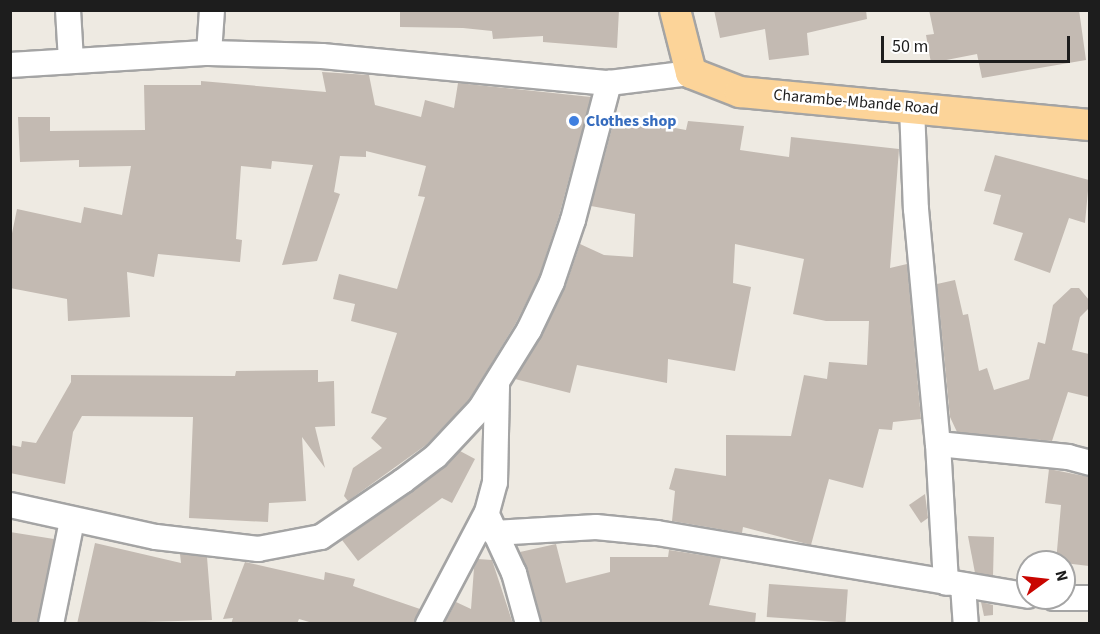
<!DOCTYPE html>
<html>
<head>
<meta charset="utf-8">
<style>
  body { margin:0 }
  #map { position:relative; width:1100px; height:634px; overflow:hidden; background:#eeeae2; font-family:"Source Sans 3",sans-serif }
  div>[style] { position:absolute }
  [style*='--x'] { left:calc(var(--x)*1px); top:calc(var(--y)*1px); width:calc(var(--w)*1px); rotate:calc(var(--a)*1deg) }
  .building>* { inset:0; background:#c3bab2; transform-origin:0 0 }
  .roads { filter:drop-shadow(2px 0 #a4a4a4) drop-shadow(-2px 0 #a4a4a4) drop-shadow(0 2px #a4a4a4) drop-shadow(0 -2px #a4a4a4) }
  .minor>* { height:24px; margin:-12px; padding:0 12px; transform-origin:12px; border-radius:12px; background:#fff }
  .major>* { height:30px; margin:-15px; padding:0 15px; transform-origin:15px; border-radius:15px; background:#fcd499 }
  .dots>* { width:16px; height:16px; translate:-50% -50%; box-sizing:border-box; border:3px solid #fff; border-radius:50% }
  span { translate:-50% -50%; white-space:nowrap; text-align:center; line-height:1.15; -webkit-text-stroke:5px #fff; paint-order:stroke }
  .street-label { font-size:16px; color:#1d1d1d }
  .shop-label { font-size:16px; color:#366cbe; font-weight:700 }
  .left { translate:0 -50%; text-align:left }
  .frame { position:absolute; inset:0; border:12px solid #1d1d1d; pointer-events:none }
  .north { position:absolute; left:1016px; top:550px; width:60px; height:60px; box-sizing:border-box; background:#fff; border:2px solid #a5a5a5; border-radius:50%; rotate:75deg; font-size:16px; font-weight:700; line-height:24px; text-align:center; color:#1d1d1d }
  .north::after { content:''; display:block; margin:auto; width:21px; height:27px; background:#c90500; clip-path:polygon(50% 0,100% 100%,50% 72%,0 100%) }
  .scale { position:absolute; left:881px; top:36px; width:189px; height:27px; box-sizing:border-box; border:3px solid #1d1d1d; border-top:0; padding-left:8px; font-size:18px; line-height:21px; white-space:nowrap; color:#1d1d1d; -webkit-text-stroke:4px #fff; paint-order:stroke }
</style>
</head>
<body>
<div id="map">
  <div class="building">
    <i style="clip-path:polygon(400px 10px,619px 10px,617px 48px,543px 42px,543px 36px,493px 39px,492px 31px,463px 28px,400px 27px)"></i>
    <i style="clip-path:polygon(714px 10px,866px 10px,867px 19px,807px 33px,809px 55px,769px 60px,765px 29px,720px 38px)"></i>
    <i style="clip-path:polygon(929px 10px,1079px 10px,1086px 60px,982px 78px,977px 54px,931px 63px,926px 35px,934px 34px)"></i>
    <i style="clip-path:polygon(322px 72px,369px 75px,375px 105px,421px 117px,425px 100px,454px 108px,458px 83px,591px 97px,559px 216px,539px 277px,516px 323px,469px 400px,426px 445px,348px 501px,344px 496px,353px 468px,382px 448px,371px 438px,387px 418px,371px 413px,397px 333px,351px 321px,355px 304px,333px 299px,339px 274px,397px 289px,425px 197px,418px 196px,426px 166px,366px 151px,366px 157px,340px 156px,334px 192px,340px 194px,317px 261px,282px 265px,313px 165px,272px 161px,271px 169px,241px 166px,236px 239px,242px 240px,240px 262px,158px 254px,154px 277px,127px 272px,130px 317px,68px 321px,67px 299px,10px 288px,10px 243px,17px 209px,81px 223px,84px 207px,122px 215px,131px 166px,79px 167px,79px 160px,20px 162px,18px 117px,50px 117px,50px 131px,145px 130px,144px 85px,201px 85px,201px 81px,326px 92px)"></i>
    <i style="clip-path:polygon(615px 117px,686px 130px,688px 121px,744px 126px,740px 150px,789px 157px,791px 137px,899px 149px,890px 268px,907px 264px,921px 419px,893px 422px,892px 430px,879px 429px,863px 488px,829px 479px,811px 545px,743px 527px,742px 533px,672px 521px,675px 491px,669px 489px,675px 468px,726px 476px,726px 435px,791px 436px,804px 375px,827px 379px,829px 362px,867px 365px,869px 321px,826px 321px,793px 314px,804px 259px,735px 244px,733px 283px,751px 287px,735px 371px,668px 359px,667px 383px,577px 365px,570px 393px,515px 379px,565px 288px,580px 244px,604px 255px,633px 257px,635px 214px,591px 206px)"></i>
    <i style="clip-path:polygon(995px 155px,1089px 180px,1085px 223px,1069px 218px,1050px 273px,1014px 260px,1023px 233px,993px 224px,1001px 195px,984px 191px)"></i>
    <i style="clip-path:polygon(955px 280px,963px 315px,968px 314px,979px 371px,987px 368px,994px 390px,1029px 379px,1038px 342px,1045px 344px,1053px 305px,1071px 288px,1079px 288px,1089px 300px,1089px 308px,1080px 317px,1072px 350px,1089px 354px,1089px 397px,1068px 392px,1052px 441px,957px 432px,950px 417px,937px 284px)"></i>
    <i style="clip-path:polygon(318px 370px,318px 382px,334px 381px,335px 426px,315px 427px,325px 468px,302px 437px,306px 501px,269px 503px,268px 522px,189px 518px,193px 417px,82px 416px,73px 432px,65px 484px,10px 473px,10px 445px,21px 447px,22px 441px,36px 443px,71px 382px,71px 375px,235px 376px,236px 371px)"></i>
    <i style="clip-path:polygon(460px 451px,475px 459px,452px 503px,442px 498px,358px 561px,342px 540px,412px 492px)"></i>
    <i style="clip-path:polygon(1049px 469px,1089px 477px,1089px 566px,1056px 562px,1061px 505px,1045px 503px)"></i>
    <i style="clip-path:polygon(925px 494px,928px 518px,921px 523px,909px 505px)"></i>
    <i style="clip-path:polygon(10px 532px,54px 539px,37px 624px,10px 624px)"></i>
    <i style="clip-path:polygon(968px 536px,994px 537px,993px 576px,975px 573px)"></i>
    <i style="clip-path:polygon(95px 543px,181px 563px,180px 554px,207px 557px,212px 620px,77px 624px)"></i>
    <i style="clip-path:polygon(556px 544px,566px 583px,610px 572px,610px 557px,668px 557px,669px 550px,721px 558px,709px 605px,756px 613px,755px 624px,542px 624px,520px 552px)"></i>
    <i style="clip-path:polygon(478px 559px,492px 560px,513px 624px,444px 624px,456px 602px,471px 609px,474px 568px)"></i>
    <i style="clip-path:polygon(245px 562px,324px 580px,325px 572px,355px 579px,353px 586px,420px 609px,414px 624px,316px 624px,299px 619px,297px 624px,231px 624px,233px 618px,223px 619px)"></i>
    <i style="left:769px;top:584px;width:79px;height:33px;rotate:4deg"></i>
    <i style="clip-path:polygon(981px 602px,993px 605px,993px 615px,984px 616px)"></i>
  </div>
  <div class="roads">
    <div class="minor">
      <i style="--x:68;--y:10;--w:51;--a:86.6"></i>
      <i style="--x:209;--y:53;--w:43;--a:-86"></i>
      <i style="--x:10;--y:65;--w:199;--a:-3.5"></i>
      <i style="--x:209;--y:53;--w:113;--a:1.5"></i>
      <i style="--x:322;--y:56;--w:288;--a:5.4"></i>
      <i style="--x:609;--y:83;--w:83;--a:-7"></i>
      <i style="--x:912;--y:107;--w:102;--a:87.8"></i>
      <i style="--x:916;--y:209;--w:236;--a:84.7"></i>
      <i style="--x:938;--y:444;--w:139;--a:86.7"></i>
      <i style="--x:938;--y:444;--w:131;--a:5.7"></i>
      <i style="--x:1068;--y:457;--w:23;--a:15"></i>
      <i style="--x:10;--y:505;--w:149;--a:12.4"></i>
      <i style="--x:156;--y:537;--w:103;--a:6.7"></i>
      <i style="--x:258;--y:549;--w:64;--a:-10.8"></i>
      <i style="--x:321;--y:537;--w:99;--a:-34.3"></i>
      <i style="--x:403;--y:481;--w:41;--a:-37.1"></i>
      <i style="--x:436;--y:456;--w:64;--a:-46.9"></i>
      <i style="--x:480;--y:409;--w:93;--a:-58.2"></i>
      <i style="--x:529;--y:330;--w:53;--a:-64.4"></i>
      <i style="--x:552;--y:282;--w:65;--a:-71.3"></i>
      <i style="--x:573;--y:220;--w:142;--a:-75.3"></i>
      <i style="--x:489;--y:519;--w:60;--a:65.2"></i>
      <i style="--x:514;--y:573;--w:53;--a:74.6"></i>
      <i style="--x:494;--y:533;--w:102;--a:-3.4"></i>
      <i style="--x:596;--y:527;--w:61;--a:5.6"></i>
      <i style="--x:657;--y:533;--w:376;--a:9.6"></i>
      <i style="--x:963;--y:585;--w:39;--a:86"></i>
      <i style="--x:1054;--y:598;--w:36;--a:0"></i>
      <i style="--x:51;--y:624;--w:105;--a:-78.5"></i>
      <i style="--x:428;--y:624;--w:127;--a:-62.2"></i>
      <i style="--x:487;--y:512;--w:31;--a:-75"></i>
      <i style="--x:495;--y:482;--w:99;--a:-88.8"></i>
    </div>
    <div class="major">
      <i style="--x:675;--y:10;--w:65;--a:75.7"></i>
      <i style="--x:691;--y:73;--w:53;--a:21.2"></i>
      <i style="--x:740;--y:92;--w:352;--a:5.4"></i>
    </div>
  </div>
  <div class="dots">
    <i style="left:574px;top:121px;background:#3f7fe0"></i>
  </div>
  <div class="street-label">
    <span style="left:856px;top:102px;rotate:5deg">Charambe-Mbande Road</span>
  </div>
  <div class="shop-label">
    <span class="left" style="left:586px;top:121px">Clothes shop</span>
  </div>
  <div class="frame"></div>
  <div class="north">N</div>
  <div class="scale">50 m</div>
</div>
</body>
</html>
